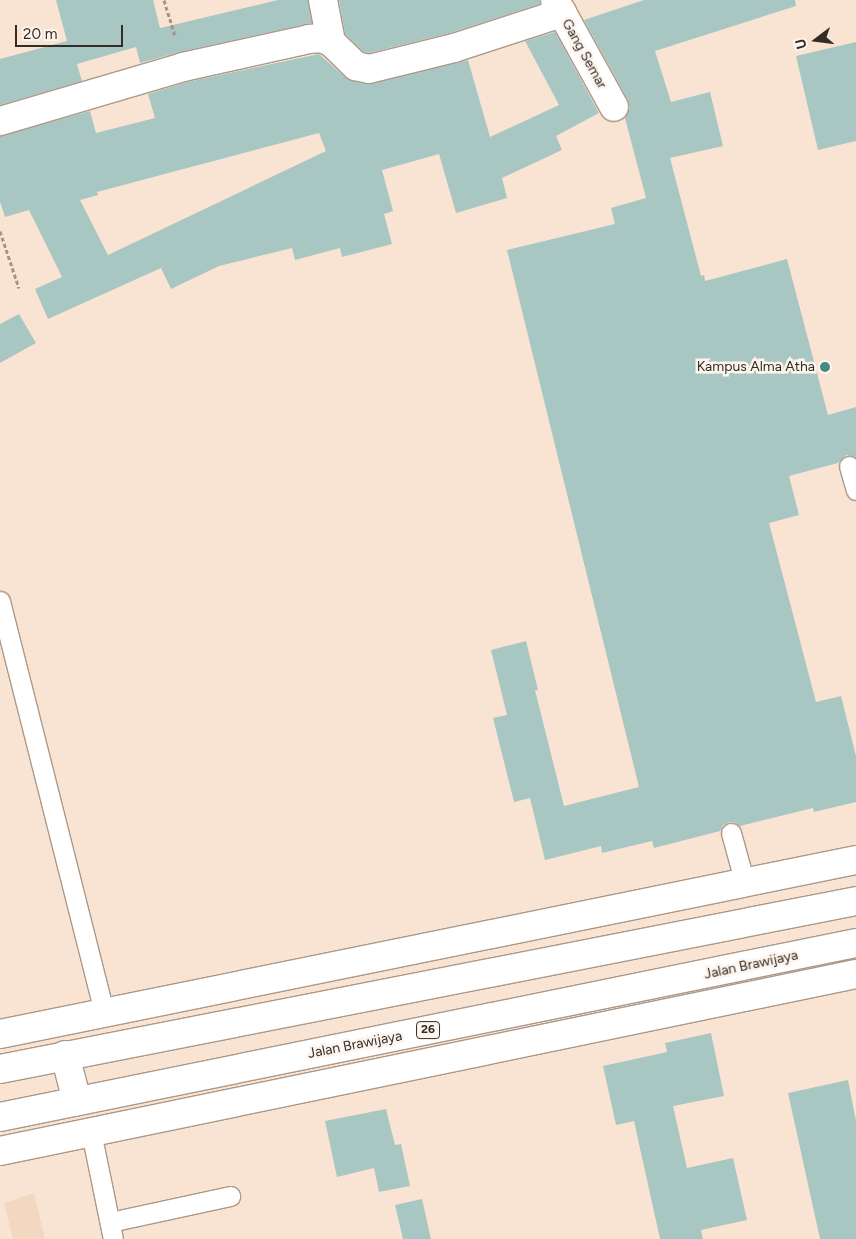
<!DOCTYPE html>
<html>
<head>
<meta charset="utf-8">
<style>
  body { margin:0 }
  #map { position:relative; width:856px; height:1239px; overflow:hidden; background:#f9e4d3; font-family:Figtree,sans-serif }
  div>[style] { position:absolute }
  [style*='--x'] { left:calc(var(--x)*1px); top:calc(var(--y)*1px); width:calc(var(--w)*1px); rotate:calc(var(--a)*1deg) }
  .built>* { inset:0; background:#f2d7c1 }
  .building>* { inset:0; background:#a9c7c2 }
  .path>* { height:3px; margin-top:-1.5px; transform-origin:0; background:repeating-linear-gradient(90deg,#a49488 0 4px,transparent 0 6.5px) }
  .roads { filter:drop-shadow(1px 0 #ac9888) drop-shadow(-1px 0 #ac9888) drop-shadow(0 1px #ac9888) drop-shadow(0 -1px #ac9888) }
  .lane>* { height:19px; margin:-9.5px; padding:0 9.5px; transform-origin:9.5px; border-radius:9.5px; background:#fff }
  .street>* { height:28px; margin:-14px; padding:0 14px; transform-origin:14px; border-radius:14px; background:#fff }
  .secondary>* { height:28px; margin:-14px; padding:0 14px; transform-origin:14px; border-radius:14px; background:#fff }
  .highway>* { height:28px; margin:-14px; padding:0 14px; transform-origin:14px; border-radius:14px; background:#fff }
  .dots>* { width:14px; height:14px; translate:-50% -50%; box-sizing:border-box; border:2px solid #fcf4ed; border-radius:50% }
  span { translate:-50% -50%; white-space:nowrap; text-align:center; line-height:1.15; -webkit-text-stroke:5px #fcf4ed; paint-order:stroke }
  .shield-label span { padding:1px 4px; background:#fcf4ed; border:1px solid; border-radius:4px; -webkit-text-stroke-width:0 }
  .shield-label { font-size:12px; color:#342c25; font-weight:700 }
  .street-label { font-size:14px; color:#342c25 }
  .poi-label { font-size:14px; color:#342c25 }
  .right { translate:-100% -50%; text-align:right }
  .north { position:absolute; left:791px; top:15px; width:50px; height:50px; -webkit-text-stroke:4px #fcf4ed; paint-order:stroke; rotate:255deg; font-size:14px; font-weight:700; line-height:20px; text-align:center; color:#342c25 }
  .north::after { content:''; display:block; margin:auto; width:18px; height:22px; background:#342c25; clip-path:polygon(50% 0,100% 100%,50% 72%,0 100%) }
  .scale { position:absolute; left:15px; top:25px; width:108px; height:22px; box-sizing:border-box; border:2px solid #342c25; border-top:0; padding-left:6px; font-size:15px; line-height:18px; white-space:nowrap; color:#342c25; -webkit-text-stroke:4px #fcf4ed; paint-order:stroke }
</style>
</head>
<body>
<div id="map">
  <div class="built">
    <i style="clip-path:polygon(34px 1193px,45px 1239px,13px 1239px,4px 1203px)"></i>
  </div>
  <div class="building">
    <i style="clip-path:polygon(56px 0,153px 0,160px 28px,278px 0,308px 0,312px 23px,180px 52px,140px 63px,136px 47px,77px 64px,82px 81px,0 105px,0 59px,67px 41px)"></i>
    <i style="clip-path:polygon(339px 0,539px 0,540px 4px,450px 33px,369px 53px,364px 52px,345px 34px)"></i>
    <i style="clip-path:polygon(644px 0,795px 0,796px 6px,655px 51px,671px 102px,710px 92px,723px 146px,670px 158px,701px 276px,704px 275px,705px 281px,787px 259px,828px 415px,856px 407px,856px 457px,846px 455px,838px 463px,789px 476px,799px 515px,769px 523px,816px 702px,841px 696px,856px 756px,856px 802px,814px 812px,813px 808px,740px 826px,734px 822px,729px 822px,723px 825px,720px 831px,654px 848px,652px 841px,602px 853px,601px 846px,545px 860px,530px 798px,514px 802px,493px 718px,507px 715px,491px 650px,526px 641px,538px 690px,535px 690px,564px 806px,639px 787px,507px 250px,615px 224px,611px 208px,646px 198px,625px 118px,630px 108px,628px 100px,584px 20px)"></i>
    <i style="clip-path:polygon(evenodd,555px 32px,599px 113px,556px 136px,562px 150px,502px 178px,507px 198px,456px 213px,439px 154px,382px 170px,393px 211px,384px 214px,392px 244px,342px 257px,340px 248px,295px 260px,292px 248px,219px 266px,171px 289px,161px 268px,48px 319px,35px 289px,62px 277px,29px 210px,5px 217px,0 202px,0 136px,90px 111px,96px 133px,155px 118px,148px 94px,187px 82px,319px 54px,346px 78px,366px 84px,468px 60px,490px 137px,559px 105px,525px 41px,555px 32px,319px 133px,326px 151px,108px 255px,80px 200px,98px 195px,97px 192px,319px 133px)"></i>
    <i style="clip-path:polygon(856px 42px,856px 141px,818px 150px,796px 56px)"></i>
    <i style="clip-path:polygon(19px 314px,36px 343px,0 363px,0 324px)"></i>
    <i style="clip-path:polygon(711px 1033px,724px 1096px,673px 1106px,687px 1168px,733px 1158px,747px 1220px,701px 1230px,703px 1239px,660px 1239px,634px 1121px,616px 1125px,603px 1066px,667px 1052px,665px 1043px)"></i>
    <i style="clip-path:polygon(848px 1080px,856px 1121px,856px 1239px,820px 1239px,788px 1093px)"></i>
    <i style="clip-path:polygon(386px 1109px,395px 1145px,401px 1144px,410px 1186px,379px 1192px,374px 1168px,337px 1177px,325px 1121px)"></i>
    <i style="clip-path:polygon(422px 1199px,431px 1239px,403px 1239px,395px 1205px)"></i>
  </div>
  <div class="path">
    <i style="--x:164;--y:0;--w:39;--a:73"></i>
    <i style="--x:0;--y:231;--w:60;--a:71.6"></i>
  </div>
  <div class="roads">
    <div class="lane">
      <i style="--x:849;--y:466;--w:25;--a:74"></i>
      <i style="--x:0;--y:601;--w:425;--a:75.8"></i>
      <i style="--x:731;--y:833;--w:53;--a:74.6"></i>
      <i style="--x:91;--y:1132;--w:109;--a:78.4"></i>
      <i style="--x:110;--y:1222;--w:123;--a:-12.2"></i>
    </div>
    <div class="street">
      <i style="--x:323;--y:0;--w:43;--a:79.2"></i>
      <i style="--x:555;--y:0;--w:122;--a:61.1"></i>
      <i style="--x:0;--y:121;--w:191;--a:-16.4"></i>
      <i style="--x:183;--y:67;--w:129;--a:-12.5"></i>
      <i style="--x:309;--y:39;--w:12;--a:-5"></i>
      <i style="--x:321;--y:38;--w:11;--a:22"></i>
      <i style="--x:331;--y:42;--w:35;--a:44"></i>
      <i style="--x:356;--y:66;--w:13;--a:13"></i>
      <i style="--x:369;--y:69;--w:88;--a:-13.9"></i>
      <i style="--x:454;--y:48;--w:114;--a:-18"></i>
    </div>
    <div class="secondary">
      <i style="--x:0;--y:1034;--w:874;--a:-11.49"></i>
      <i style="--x:0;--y:1151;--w:874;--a:-11.68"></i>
    </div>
    <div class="highway">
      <i style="--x:65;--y:1055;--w:48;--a:75.4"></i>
      <i style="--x:0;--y:1069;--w:872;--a:-11.1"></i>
      <i style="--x:0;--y:1117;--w:874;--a:-11.49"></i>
    </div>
  </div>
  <div class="dots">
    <i style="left:825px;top:367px;background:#468b81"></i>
  </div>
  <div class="shield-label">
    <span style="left:428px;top:1030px">26</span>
  </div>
  <div class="street-label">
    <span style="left:584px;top:54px;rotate:61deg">Gang Semar</span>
    <span style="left:751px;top:965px;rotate:-12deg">Jalan Brawijaya</span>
    <span style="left:355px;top:1045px;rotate:-11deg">Jalan Brawijaya</span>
  </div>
  <div class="poi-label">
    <span class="right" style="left:815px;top:367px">Kampus Alma Atha</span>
  </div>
  <div class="north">U</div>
  <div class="scale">20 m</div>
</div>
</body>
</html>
